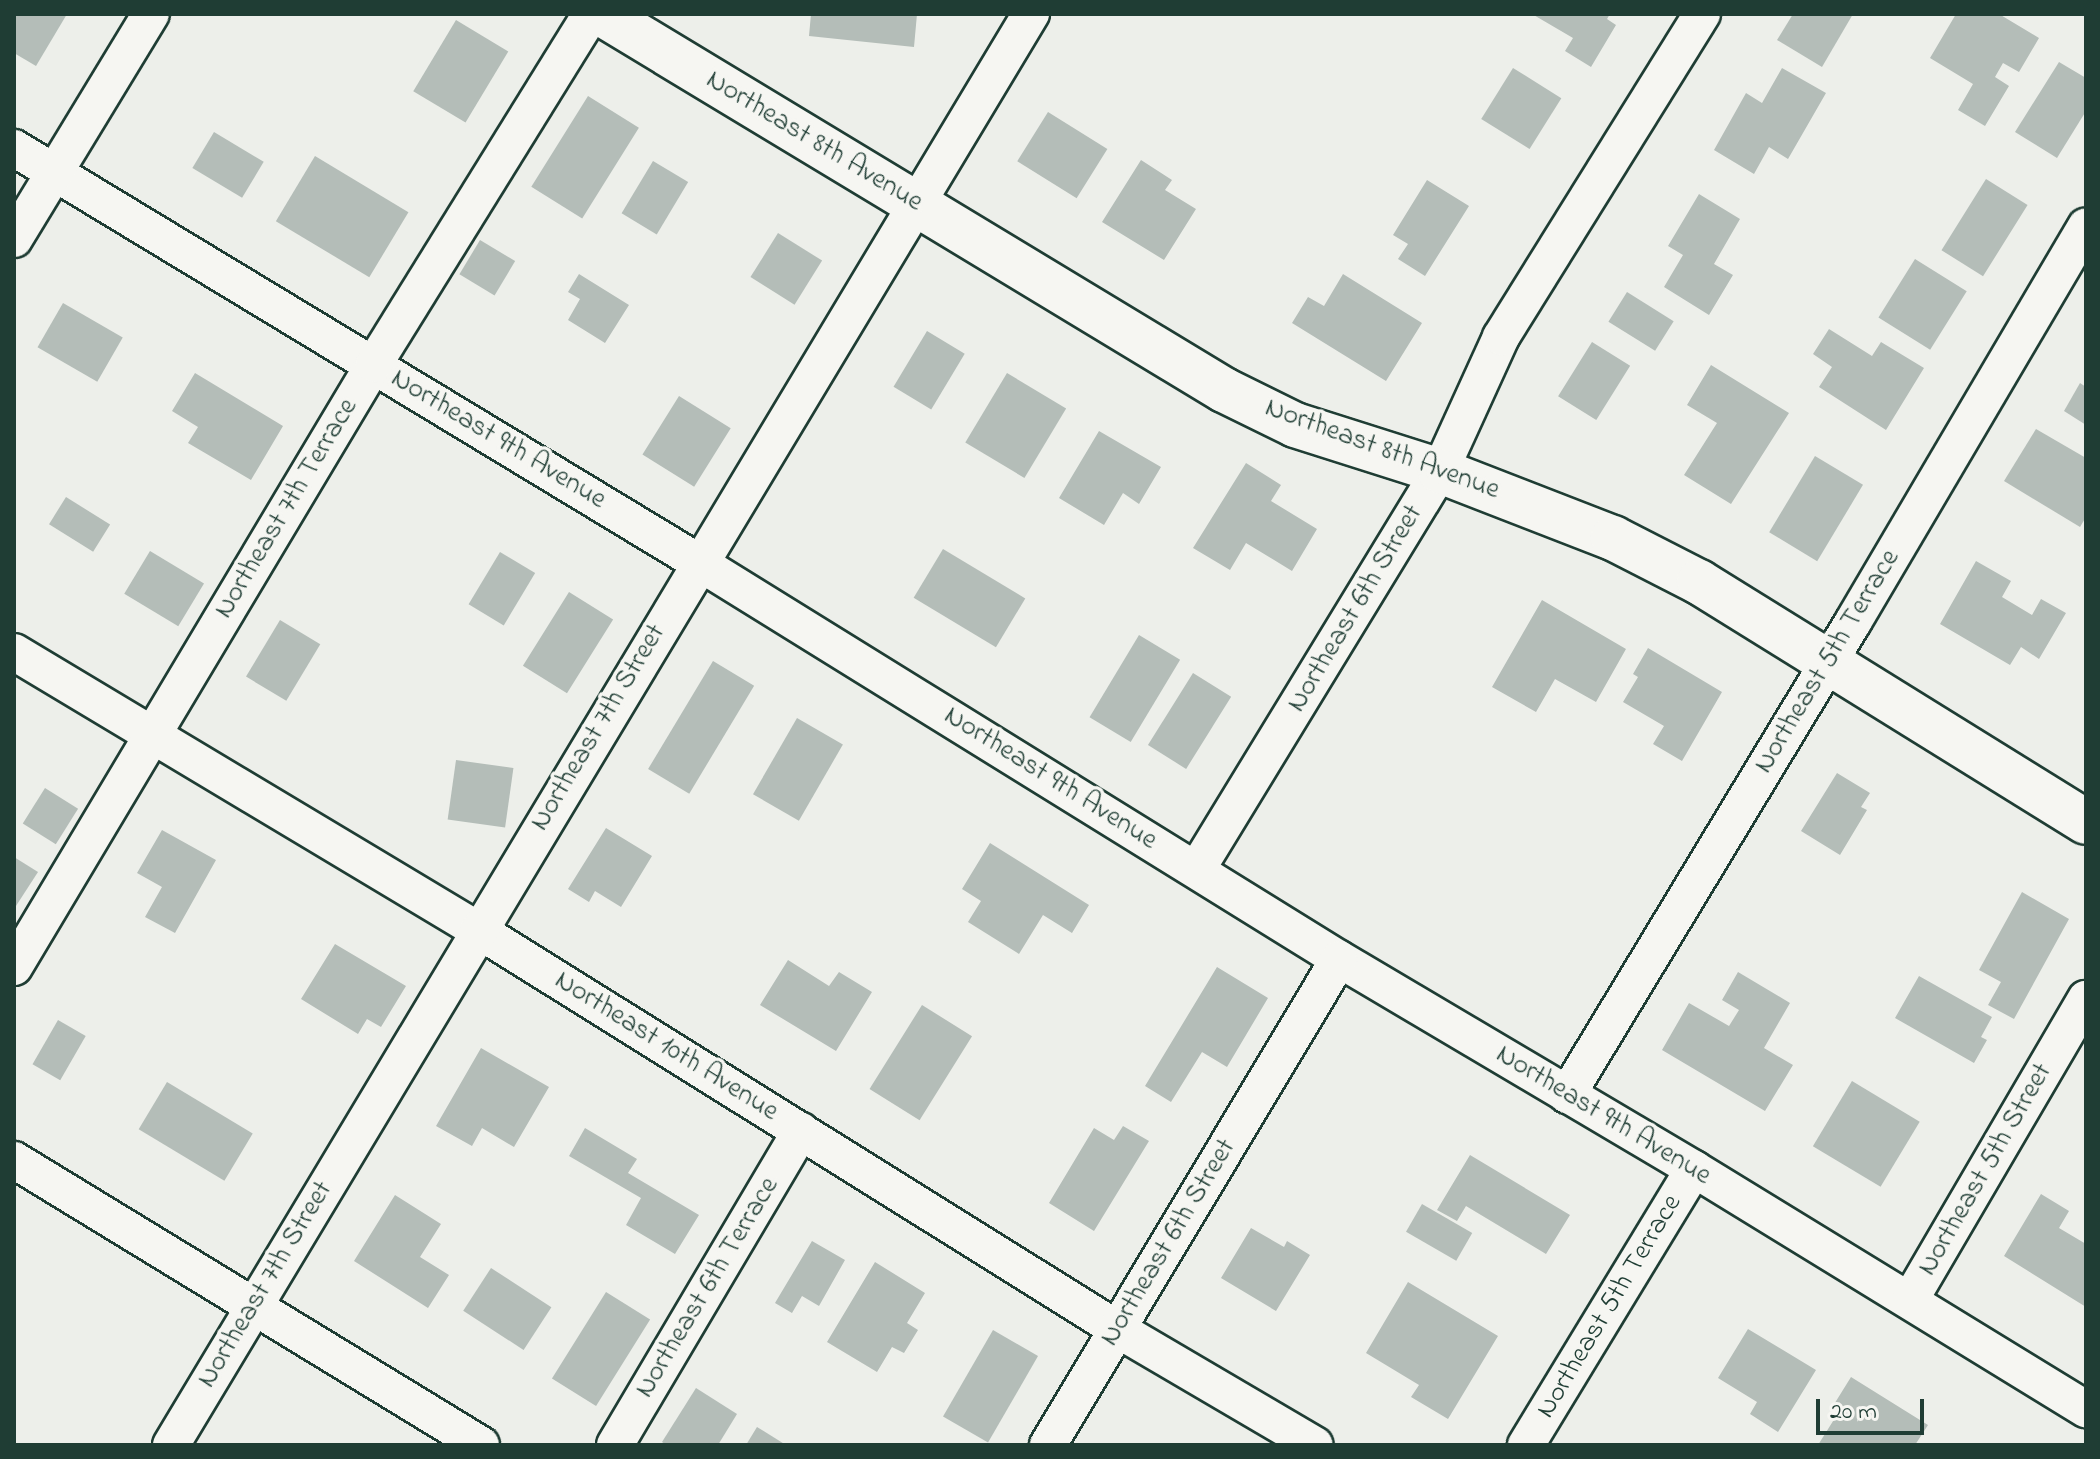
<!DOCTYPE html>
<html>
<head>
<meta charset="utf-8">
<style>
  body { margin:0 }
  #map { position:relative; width:2100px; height:1459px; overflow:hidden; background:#edefea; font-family:"Indie Flower",sans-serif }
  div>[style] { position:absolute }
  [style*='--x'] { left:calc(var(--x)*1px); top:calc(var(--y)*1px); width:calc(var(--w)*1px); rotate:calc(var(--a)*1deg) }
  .building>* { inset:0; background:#b4bdb8; transform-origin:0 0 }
  .roads { filter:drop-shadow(2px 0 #1f3d34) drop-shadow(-2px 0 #1f3d34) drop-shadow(0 2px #1f3d34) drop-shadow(0 -2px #1f3d34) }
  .street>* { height:36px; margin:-18px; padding:0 18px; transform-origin:18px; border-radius:18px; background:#f6f6f2 }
  .secondary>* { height:44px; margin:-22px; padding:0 22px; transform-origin:22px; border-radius:22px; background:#f6f6f2 }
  span { translate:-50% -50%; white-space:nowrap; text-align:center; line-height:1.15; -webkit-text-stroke:7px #f6f6f2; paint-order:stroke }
  .street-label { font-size:28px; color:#1f3d34 }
  .frame { position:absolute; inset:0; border:16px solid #1f3d34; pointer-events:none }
  .scale { position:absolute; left:1816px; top:1399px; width:108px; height:36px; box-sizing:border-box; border:4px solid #1f3d34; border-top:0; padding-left:10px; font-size:24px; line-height:28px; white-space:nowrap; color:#1f3d34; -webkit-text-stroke:6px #f6f6f2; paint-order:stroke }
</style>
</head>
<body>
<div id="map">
  <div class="building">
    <i style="clip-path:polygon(14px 14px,67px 14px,36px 66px,14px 53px)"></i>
    <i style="clip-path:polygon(811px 14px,917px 14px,914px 47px,809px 36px)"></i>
    <i style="clip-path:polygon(1532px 14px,1610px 14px,1607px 19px,1616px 25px,1591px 67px,1565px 51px,1573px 38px)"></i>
    <i style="clip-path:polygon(1793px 14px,1853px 14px,1822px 67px,1777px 40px)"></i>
    <i style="clip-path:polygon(1956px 14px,1999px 14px,2039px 38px,2019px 72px,2003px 63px,1995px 77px,2009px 86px,1985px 126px,1958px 110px,1973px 84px,1930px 58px)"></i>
    <i style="left:456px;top:20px;width:61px;height:83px;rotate:31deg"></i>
    <i style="clip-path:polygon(2059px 62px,2086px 78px,2086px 111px,2057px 158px,2015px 132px)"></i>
    <i style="left:1513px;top:68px;width:57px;height:60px;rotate:32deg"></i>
    <i style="clip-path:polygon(1782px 68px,1826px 93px,1788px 159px,1769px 147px,1754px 174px,1714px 150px,1746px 93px,1762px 103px)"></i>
    <i style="left:588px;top:96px;width:60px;height:107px;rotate:32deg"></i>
    <i style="left:1048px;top:112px;width:70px;height:58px;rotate:32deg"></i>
    <i style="left:214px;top:132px;width:58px;height:42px;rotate:31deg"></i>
    <i style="left:315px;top:156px;width:109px;height:76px;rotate:31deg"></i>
    <i style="clip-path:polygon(1141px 160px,1172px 180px,1165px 190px,1196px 209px,1164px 260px,1102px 222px)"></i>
    <i style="left:653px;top:161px;width:41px;height:61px;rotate:31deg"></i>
    <i style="left:1986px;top:179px;width:49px;height:84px;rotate:32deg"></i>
    <i style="clip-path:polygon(1427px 180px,1469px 206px,1425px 276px,1398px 259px,1408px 244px,1393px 235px)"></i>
    <i style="clip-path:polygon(1699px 194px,1740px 219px,1714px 264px,1733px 275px,1709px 315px,1664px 287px,1683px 255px,1668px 246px)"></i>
    <i style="left:778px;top:233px;width:52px;height:52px;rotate:32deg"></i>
    <i style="left:480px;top:240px;width:41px;height:40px;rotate:31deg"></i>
    <i style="left:1915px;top:259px;width:61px;height:69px;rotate:32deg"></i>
    <i style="clip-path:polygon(579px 274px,629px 305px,605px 343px,568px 320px,580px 299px,568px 292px)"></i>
    <i style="clip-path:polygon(1343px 274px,1422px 323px,1386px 381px,1292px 323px,1308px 297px,1324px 306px)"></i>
    <i style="left:1627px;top:292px;width:55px;height:35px;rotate:32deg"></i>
    <i style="left:63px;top:303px;width:69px;height:51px;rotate:30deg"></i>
    <i style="clip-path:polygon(1829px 329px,1872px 356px,1881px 342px,1924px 368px,1886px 430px,1819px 387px,1832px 367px,1813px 354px)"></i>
    <i style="left:927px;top:331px;width:44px;height:65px;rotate:31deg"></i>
    <i style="left:1592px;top:342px;width:45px;height:64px;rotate:32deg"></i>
    <i style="clip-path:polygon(1711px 365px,1789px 413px,1731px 504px,1684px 475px,1717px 423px,1687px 405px)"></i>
    <i style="clip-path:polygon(195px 373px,283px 426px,251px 480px,188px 443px,198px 427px,172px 411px)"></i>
    <i style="left:1007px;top:373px;width:69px;height:81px;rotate:31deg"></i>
    <i style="clip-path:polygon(2080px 383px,2086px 387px,2086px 425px,2064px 411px)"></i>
    <i style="left:679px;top:396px;width:61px;height:69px;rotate:32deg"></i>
    <i style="clip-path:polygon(2036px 429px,2086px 458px,2086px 517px,2080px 527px,2004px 481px)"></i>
    <i style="clip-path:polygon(1099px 431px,1161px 467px,1139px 504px,1123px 493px,1104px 525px,1059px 498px)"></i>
    <i style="left:1815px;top:456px;width:56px;height:89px;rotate:31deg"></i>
    <i style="clip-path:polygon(1246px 463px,1281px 485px,1271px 501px,1317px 529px,1292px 571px,1246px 543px,1230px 570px,1193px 548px)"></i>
    <i style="left:66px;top:497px;width:52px;height:32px;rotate:32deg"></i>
    <i style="left:943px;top:549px;width:96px;height:57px;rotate:31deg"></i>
    <i style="left:150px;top:551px;width:63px;height:50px;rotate:31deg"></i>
    <i style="left:500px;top:552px;width:41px;height:61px;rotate:31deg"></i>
    <i style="clip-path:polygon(1976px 561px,2011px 581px,2002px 597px,2032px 615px,2041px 599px,2066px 613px,2039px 659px,2021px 647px,2010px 665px,1940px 624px)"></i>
    <i style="left:569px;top:592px;width:52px;height:87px;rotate:32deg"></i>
    <i style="clip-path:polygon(1542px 600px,1626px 649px,1596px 702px,1555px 679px,1536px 712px,1492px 687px)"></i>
    <i style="left:280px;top:620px;width:47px;height:66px;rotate:31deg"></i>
    <i style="left:1139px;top:635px;width:48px;height:96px;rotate:31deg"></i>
    <i style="clip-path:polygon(1648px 648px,1722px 692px,1682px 761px,1653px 744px,1664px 726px,1623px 702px,1638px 677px,1633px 674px)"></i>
    <i style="left:713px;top:661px;width:48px;height:126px;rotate:31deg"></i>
    <i style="left:1193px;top:673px;width:45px;height:85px;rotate:32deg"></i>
    <i style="left:797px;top:718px;width:53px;height:88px;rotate:30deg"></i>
    <i style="left:456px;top:760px;width:58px;height:60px;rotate:8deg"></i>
    <i style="clip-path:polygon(1837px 773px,1870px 793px,1861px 807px,1867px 810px,1840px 855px,1801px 831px)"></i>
    <i style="left:45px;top:788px;width:39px;height:42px;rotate:32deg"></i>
    <i style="clip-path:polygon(606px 828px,652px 856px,621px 907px,595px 891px,589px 902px,568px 889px)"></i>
    <i style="clip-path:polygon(162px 830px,216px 860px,175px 933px,145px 917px,162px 887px,137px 873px)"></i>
    <i style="clip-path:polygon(990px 843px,1089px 905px,1072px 933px,1043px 915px,1019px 954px,968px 922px,981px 901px,962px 889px)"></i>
    <i style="clip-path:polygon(14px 857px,38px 872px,14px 909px)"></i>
    <i style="clip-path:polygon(2022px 892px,2069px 919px,2014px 1019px,1988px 1005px,2001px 982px,1979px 970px)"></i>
    <i style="clip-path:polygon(335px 944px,406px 986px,381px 1027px,367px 1019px,358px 1034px,301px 999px)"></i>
    <i style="clip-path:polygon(788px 960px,829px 986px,839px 972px,872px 992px,836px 1051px,760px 1005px)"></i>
    <i style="clip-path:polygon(1217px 967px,1268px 998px,1227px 1067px,1202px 1052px,1171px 1102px,1145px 1086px)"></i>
    <i style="clip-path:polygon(1738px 972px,1790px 1003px,1764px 1048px,1793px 1065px,1765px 1111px,1662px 1050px,1689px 1003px,1729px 1026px,1739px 1010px,1722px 1000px)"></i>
    <i style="clip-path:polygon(1919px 976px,1992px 1017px,1981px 1037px,1987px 1040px,1974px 1063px,1895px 1018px)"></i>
    <i style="left:922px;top:1005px;width:59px;height:99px;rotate:32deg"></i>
    <i style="left:58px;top:1020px;width:32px;height:51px;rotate:30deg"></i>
    <i style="clip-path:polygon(481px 1048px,549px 1087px,514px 1147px,482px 1128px,472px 1146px,436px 1126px)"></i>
    <i style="left:1852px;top:1081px;width:79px;height:76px;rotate:31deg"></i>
    <i style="left:167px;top:1082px;width:100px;height:55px;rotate:31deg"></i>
    <i style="clip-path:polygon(1123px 1126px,1149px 1141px,1094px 1231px,1049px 1203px,1094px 1128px,1114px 1140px)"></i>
    <i style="clip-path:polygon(585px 1128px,637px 1159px,628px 1173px,699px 1215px,675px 1254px,626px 1225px,641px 1198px,569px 1156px)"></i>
    <i style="clip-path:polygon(1470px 1155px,1570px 1215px,1546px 1254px,1466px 1206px,1457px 1221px,1437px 1210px)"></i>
    <i style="clip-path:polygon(2041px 1194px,2069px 1211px,2059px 1228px,2086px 1244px,2086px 1307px,2004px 1256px)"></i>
    <i style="clip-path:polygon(395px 1195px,441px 1224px,420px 1257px,449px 1275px,428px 1308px,354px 1261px)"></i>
    <i style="left:1422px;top:1204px;width:58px;height:32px;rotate:30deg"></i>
    <i style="clip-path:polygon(1251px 1228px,1284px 1247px,1287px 1241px,1310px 1255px,1276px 1311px,1221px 1278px)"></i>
    <i style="clip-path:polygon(812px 1241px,845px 1260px,819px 1306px,802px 1296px,792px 1313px,775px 1303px)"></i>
    <i style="clip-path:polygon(875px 1262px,925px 1293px,907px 1323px,918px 1330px,904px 1353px,892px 1347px,877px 1372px,827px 1342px)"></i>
    <i style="left:491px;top:1268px;width:72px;height:51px;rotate:33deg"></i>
    <i style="clip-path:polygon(1408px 1282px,1498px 1336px,1448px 1419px,1411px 1397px,1419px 1385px,1366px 1353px)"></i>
    <i style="left:606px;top:1292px;width:52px;height:102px;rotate:32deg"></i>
    <i style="clip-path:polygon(1748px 1329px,1816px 1370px,1778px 1432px,1750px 1414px,1757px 1402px,1718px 1378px)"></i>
    <i style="left:993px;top:1330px;width:52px;height:100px;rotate:30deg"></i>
    <i style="clip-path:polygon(1851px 1377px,1928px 1425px,1915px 1445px,1818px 1445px,1840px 1410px,1833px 1406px)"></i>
    <i style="clip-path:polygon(696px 1388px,737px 1414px,718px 1445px,666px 1445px,662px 1442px)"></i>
    <i style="clip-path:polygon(757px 1427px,786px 1445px,746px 1445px)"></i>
  </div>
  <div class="roads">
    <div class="street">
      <i style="--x:14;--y:148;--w:800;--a:31.18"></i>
      <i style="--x:698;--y:562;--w:754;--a:31.77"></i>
      <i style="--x:1339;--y:959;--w:412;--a:30.6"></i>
      <i style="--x:1694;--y:1169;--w:460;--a:31.5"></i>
      <i style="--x:14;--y:239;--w:263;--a:-58.7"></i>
      <i style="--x:14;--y:652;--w:541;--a:30.93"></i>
      <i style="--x:478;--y:930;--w:753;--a:31.98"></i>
      <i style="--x:1117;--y:1329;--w:229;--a:30.4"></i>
      <i style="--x:1197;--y:869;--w:466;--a:-58.6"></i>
      <i style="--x:1440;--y:471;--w:147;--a:-65.5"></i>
      <i style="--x:1501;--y:337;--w:380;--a:-58.1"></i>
      <i style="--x:14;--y:967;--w:702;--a:-59.16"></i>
      <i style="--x:374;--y:364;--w:412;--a:-58.2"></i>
      <i style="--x:1567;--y:1095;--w:553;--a:-58.84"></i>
      <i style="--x:1853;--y:622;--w:459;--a:-59.5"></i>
      <i style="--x:14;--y:1160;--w:547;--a:31.39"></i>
      <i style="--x:1910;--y:1300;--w:349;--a:-59.7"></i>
      <i style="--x:171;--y:1445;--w:1670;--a:-59"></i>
      <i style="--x:615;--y:1445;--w:365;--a:-59.4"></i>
      <i style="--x:1048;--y:1445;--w:566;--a:-59.09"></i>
      <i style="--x:1526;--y:1445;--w:323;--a:-58.7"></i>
    </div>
    <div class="secondary">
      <i style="--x:602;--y:14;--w:727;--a:31.15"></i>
      <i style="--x:1224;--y:390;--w:79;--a:26.2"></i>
      <i style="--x:1295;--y:425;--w:152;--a:17.6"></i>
      <i style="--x:1440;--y:471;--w:186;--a:21.2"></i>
      <i style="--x:1613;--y:538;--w:97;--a:27.1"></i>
      <i style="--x:1699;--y:582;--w:455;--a:31.8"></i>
    </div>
  </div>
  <div class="street-label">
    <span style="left:814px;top:142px;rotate:31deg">Northeast 8th Avenue</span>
    <span style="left:498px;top:440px;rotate:31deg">Northeast 9th Avenue</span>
    <span style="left:1382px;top:450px;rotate:20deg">Northeast 8th Avenue</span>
    <span style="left:287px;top:509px;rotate:-59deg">Northeast 7th Terrace</span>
    <span style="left:1356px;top:609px;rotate:-59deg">Northeast 6th Street</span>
    <span style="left:1828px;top:662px;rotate:-59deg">Northeast 5th Terrace</span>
    <span style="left:599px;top:728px;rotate:-59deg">Northeast 7th Street</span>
    <span style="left:1050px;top:779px;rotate:32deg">Northeast 9th Avenue</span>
    <span style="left:666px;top:1047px;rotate:32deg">Northeast 10th Avenue</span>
    <span style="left:1603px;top:1116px;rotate:31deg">Northeast 9th Avenue</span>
    <span style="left:1986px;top:1170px;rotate:-60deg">Northeast 5th Street</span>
    <span style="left:1169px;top:1243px;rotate:-59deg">Northeast 6th Street</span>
    <span style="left:266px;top:1285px;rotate:-59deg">Northeast 7th Street</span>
    <span style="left:708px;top:1288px;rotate:-59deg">Northeast 6th Terrace</span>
    <span style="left:1610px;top:1307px;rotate:-59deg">Northeast 5th Terrace</span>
  </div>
  <div class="frame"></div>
  <div class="scale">20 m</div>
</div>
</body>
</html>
